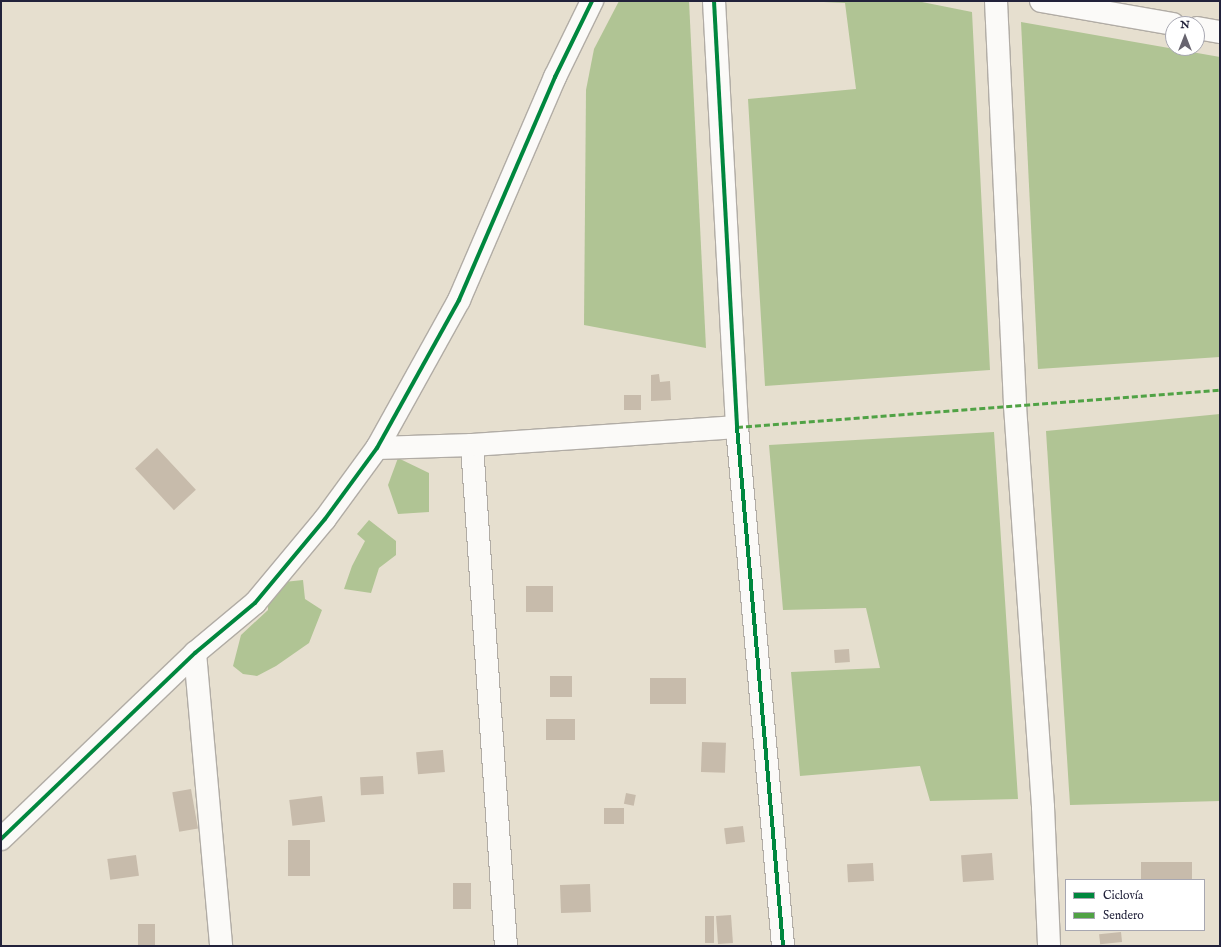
<!DOCTYPE html>
<html>
<head>
<meta charset="utf-8">
<style>
  body { margin:0 }
  #map { position:relative; width:1221px; height:947px; overflow:hidden; background:#e6dfcf; font-family:"IM FELL English",serif }
  div>[style] { position:absolute }
  [style*='--x'] { left:calc(var(--x)*1px); top:calc(var(--y)*1px); width:calc(var(--w)*1px); rotate:calc(var(--a)*1deg) }
  .forest>* { inset:0; background:#b0c494 }
  .building>* { inset:0; background:#c7bbab; transform-origin:0 0 }
  .roads { filter:drop-shadow(1px 0 #b1aca5) drop-shadow(-1px 0 #b1aca5) drop-shadow(0 1px #b1aca5) drop-shadow(0 -1px #b1aca5) }
  .minor>* { height:22px; margin:-11px; padding:0 11px; transform-origin:11px; border-radius:11px; background:#fbfaf8 }
  .tertiary>* { height:22px; margin:-11px; padding:0 11px; transform-origin:11px; border-radius:11px; background:#fbfaf8 }
  .quiet>* { height:3px; margin-top:-1.5px; transform-origin:0; background:repeating-linear-gradient(90deg,#50a245 0 6px,transparent 0 9px) }
  .cycleway>* { height:4px; margin:-2px; padding:0 2px; transform-origin:2px; border-radius:2px; background:#00873e }
  span { translate:-50% -50%; white-space:nowrap; text-align:center; line-height:1.15; -webkit-text-stroke:3px #fff; paint-order:stroke }
  .frame { position:absolute; inset:0; border:2px solid #22223b; pointer-events:none }
  .legend { position:absolute; left:1065px; top:879px; width:140px; height:52px; box-sizing:border-box; background:#fff; border:1px solid #a7a7b1; margin:0; padding:5px 7px; list-style:none; font-size:12px; color:#22223b }
  .legend li { display:flex; align-items:center; gap:8px; height:20px }
  .legend b { width:20px; border:1px solid #a7a7b1 }
  .north { position:absolute; left:1165px; top:16px; width:40px; height:40px; box-sizing:border-box; background:#fff; border:1px solid #a7a7b1; border-radius:50%; rotate:0deg; font-size:11px; font-weight:700; line-height:16px; text-align:center; color:#22223b }
  .north::after { content:''; display:block; margin:auto; width:14px; height:18px; background:#67646f; clip-path:polygon(50% 0,100% 100%,50% 72%,0 100%) }
</style>
</head>
<body>
<div id="map">
  <div class="forest">
    <i style="clip-path:polygon(619px 1px,689px 1px,706px 348px,584px 325px,586px 90px,594px 49px)"></i>
    <i style="clip-path:polygon(802px 1px,917px 1px,972px 12px,990px 370px,765px 386px,748px 99px,856px 89px,845px 3px)"></i>
    <i style="clip-path:polygon(1021px 22px,1220px 57px,1220px 357px,1038px 369px)"></i>
    <i style="clip-path:polygon(1220px 414px,1220px 801px,1070px 805px,1046px 431px)"></i>
    <i style="clip-path:polygon(994px 432px,1018px 799px,930px 801px,920px 766px,800px 776px,791px 672px,880px 668px,866px 608px,783px 610px,769px 445px)"></i>
    <i style="clip-path:polygon(398px 458px,429px 473px,429px 512px,398px 514px,388px 485px)"></i>
    <i style="clip-path:polygon(369px 520px,396px 541px,396px 555px,379px 568px,371px 593px,344px 589px,352px 566px,365px 541px,357px 534px)"></i>
    <i style="clip-path:polygon(303px 580px,305px 599px,322px 610px,309px 643px,276px 666px,257px 676px,243px 674px,233px 666px,241px 635px,268px 610px,268px 593px,284px 582px)"></i>
  </div>
  <div class="building">
    <i style="clip-path:polygon(659px 374px,660px 382px,670px 381px,671px 400px,651px 401px,651px 375px)"></i>
    <i style="left:624px;top:395px;width:17px;height:15px"></i>
    <i style="left:157px;top:448px;width:57px;height:30px;rotate:47deg"></i>
    <i style="left:526px;top:586px;width:27px;height:26px"></i>
    <i style="left:849px;top:649px;width:13px;height:15px;rotate:86deg"></i>
    <i style="left:550px;top:676px;width:22px;height:21px"></i>
    <i style="left:650px;top:678px;width:36px;height:26px"></i>
    <i style="left:546px;top:719px;width:29px;height:21px"></i>
    <i style="left:702px;top:742px;width:24px;height:30px;rotate:2deg"></i>
    <i style="left:443px;top:750px;width:22px;height:27px;rotate:85deg"></i>
    <i style="left:383px;top:776px;width:18px;height:23px;rotate:87deg"></i>
    <i style="left:191px;top:789px;width:40px;height:19px;rotate:80deg"></i>
    <i style="left:626px;top:793px;width:10px;height:11px;rotate:11deg"></i>
    <i style="left:322px;top:796px;width:26px;height:33px;rotate:83deg"></i>
    <i style="left:604px;top:808px;width:20px;height:16px"></i>
    <i style="left:743px;top:826px;width:16px;height:19px;rotate:83deg"></i>
    <i style="left:288px;top:840px;width:22px;height:36px"></i>
    <i style="left:992px;top:853px;width:27px;height:31px;rotate:86deg"></i>
    <i style="left:136px;top:855px;width:21px;height:29px;rotate:82deg"></i>
    <i style="left:1141px;top:862px;width:51px;height:18px"></i>
    <i style="left:873px;top:863px;width:18px;height:26px;rotate:87deg"></i>
    <i style="left:453px;top:883px;width:18px;height:26px"></i>
    <i style="left:590px;top:884px;width:28px;height:30px;rotate:88deg"></i>
    <i style="left:731px;top:915px;width:28px;height:15px;rotate:86deg"></i>
    <i style="left:705px;top:916px;width:9px;height:27px"></i>
    <i style="left:138px;top:924px;width:17px;height:22px"></i>
    <i style="left:1121px;top:932px;width:10px;height:22px;rotate:84deg"></i>
  </div>
  <div class="roads">
    <div class="minor">
      <i style="--x:714;--y:1;--w:427;--a:86.9"></i>
      <i style="--x:737;--y:427;--w:521;--a:84.93"></i>
      <i style="--x:996;--y:1;--w:405;--a:87.3"></i>
      <i style="--x:1015;--y:406;--w:402;--a:86"></i>
      <i style="--x:1043;--y:807;--w:139;--a:87.5"></i>
      <i style="--x:1041;--y:1;--w:134;--a:9.9"></i>
      <i style="--x:1197;--y:28;--w:23;--a:10"></i>
      <i style="--x:472;--y:445;--w:502;--a:86.12"></i>
      <i style="--x:377;--y:448;--w:95;--a:-1.8"></i>
      <i style="--x:472;--y:445;--w:266;--a:-3.9"></i>
      <i style="--x:195;--y:653;--w:294;--a:84.9"></i>
    </div>
    <div class="tertiary">
      <i style="--x:1;--y:839;--w:269;--a:-43.8"></i>
      <i style="--x:195;--y:653;--w:78;--a:-39.8"></i>
      <i style="--x:255;--y:603;--w:109;--a:-50.2"></i>
      <i style="--x:325;--y:519;--w:88;--a:-53.8"></i>
      <i style="--x:377;--y:448;--w:169;--a:-61"></i>
      <i style="--x:459;--y:300;--w:243;--a:-66.7"></i>
      <i style="--x:555;--y:77;--w:85;--a:-64"></i>
    </div>
  </div>
  <div class="quiet">
    <i style="--x:737;--y:427;--w:484;--a:-4.4"></i>
  </div>
  <div class="cycleway">
    <i style="--x:714;--y:1;--w:427;--a:86.9"></i>
    <i style="--x:737;--y:427;--w:521;--a:84.93"></i>
    <i style="--x:1;--y:839;--w:269;--a:-43.8"></i>
    <i style="--x:195;--y:653;--w:78;--a:-39.8"></i>
    <i style="--x:255;--y:603;--w:109;--a:-50.2"></i>
    <i style="--x:325;--y:519;--w:88;--a:-53.8"></i>
    <i style="--x:377;--y:448;--w:169;--a:-61"></i>
    <i style="--x:459;--y:300;--w:243;--a:-66.7"></i>
    <i style="--x:555;--y:77;--w:85;--a:-64"></i>
  </div>
  <div class="frame"></div>
  <ul class="legend">
  <li><b style="height:5px;background:#00873e"></b>Ciclovía</li>
  <li><b style="height:5px;background:#50a245"></b>Sendero</li>
  </ul>
  <div class="north">N</div>
</div>
</body>
</html>
